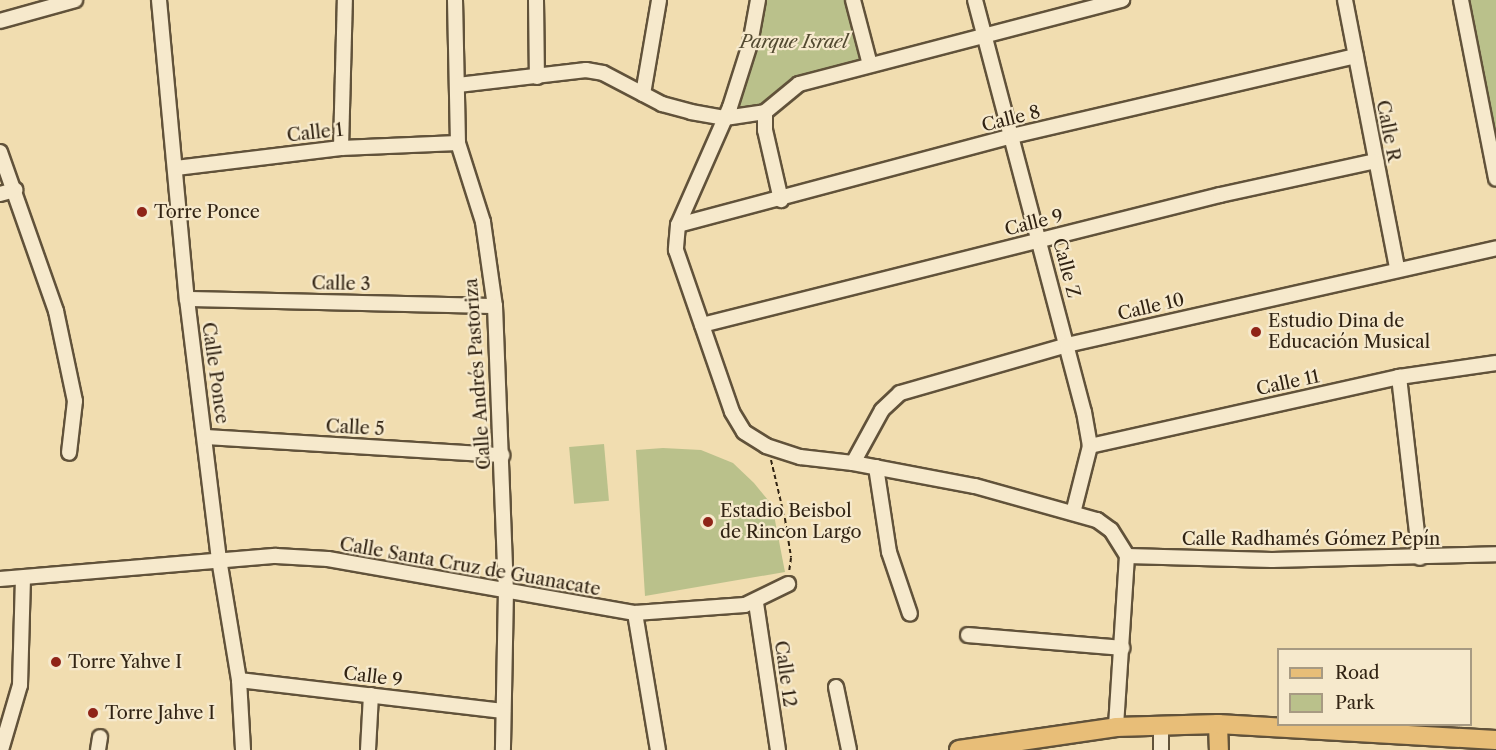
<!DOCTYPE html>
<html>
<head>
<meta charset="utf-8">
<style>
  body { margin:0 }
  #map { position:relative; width:1496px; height:750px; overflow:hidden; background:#f1ddb0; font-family:"Libre Caslon Text",serif }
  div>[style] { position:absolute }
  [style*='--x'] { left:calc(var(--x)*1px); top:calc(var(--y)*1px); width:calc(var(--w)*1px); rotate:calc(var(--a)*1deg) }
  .green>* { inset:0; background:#bac18b; transform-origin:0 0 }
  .path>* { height:2px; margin-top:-1px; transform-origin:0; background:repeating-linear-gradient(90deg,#312313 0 4.5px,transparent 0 7.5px) }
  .roads { filter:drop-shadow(2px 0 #61523a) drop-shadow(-2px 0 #61523a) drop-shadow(0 2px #61523a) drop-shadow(0 -2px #61523a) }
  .minor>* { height:14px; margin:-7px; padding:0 7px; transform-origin:7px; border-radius:7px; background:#f6e9cc }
  .major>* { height:18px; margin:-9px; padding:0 9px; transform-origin:9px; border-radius:9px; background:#e8be78 }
  .dots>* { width:16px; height:16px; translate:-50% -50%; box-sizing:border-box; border:3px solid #f6e9cc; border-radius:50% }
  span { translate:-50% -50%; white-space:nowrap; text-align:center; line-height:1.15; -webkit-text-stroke:4.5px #f6e9cc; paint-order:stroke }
  .park-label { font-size:18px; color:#534a31; font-style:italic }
  .street-label { font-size:18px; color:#312313 }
  .poi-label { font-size:18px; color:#312313 }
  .left { translate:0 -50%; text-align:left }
  .legend { position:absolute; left:1277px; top:648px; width:195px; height:78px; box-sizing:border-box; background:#f6e9cc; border:2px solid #a79a82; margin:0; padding:8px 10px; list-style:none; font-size:18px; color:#312313 }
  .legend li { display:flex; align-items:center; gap:12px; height:30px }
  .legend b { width:30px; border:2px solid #a79a82 }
</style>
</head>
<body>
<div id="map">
  <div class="green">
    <i style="clip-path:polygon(758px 0,853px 0,870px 65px,799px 84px,765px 112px,725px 118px)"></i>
    <i style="clip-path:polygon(1461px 0,1496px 0,1496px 179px)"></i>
    <i style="left:604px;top:444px;width:57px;height:35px;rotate:85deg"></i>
    <i style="clip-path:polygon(663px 448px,701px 450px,733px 463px,754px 483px,772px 505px,785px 572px,645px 596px,636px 450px)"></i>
  </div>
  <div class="path">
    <i style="--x:771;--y:460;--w:61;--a:76.7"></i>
    <i style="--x:785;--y:519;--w:39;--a:81"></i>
    <i style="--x:791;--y:558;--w:14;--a:98"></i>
  </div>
  <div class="roads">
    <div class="minor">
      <i style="--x:159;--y:0;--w:300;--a:84.7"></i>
      <i style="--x:187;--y:299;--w:262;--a:83"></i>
      <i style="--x:219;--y:559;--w:123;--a:80.6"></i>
      <i style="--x:239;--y:680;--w:70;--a:86.7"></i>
      <i style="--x:455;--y:0;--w:143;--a:88.8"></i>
      <i style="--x:458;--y:143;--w:83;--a:72.4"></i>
      <i style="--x:483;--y:222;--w:85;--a:81.9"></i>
      <i style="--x:495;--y:306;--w:284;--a:87.8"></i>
      <i style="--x:506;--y:590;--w:160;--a:91.1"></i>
      <i style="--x:536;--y:0;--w:77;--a:89.3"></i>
      <i style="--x:758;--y:0;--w:45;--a:100.3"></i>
      <i style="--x:750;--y:44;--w:66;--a:107.6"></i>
      <i style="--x:730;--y:107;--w:129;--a:113.8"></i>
      <i style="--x:678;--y:225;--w:25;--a:95"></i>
      <i style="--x:676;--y:250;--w:171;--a:70.9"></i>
      <i style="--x:732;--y:412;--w:23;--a:59"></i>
      <i style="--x:744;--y:432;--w:26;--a:32"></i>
      <i style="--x:766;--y:446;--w:36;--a:18"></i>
      <i style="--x:800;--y:457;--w:53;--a:6.5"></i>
      <i style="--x:853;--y:463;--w:124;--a:10.7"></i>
      <i style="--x:975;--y:486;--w:127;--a:15.6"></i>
      <i style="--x:1097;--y:520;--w:17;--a:36"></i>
      <i style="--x:1111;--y:530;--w:31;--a:58"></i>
      <i style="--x:1127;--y:556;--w:171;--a:93.7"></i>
      <i style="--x:853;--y:0;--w:67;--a:75.3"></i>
      <i style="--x:975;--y:0;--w:426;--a:75.2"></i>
      <i style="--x:1084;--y:412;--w:35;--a:80"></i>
      <i style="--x:1090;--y:446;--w:69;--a:104.2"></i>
      <i style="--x:1345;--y:0;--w:273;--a:79"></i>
      <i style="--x:1461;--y:0;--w:182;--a:78.9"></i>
      <i style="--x:0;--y:21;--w:78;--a:-15.6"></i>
      <i style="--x:458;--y:85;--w:129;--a:-6.7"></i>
      <i style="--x:586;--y:70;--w:17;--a:10"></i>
      <i style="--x:603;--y:73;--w:67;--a:27.7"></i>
      <i style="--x:662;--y:104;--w:30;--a:15"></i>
      <i style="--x:691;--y:112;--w:35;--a:10"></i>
      <i style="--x:725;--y:118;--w:40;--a:-8.5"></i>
      <i style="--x:643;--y:94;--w:95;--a:-80.3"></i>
      <i style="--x:765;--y:112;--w:44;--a:-39.5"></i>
      <i style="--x:799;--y:84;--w:334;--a:-14.6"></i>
      <i style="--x:765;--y:112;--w:18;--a:90"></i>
      <i style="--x:765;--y:130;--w:72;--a:77.1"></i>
      <i style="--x:341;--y:148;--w:148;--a:-88.5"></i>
      <i style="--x:0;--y:152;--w:169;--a:70.6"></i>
      <i style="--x:56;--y:311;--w:92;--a:78.1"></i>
      <i style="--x:75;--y:401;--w:52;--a:96.6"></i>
      <i style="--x:176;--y:168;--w:166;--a:-6.9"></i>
      <i style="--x:341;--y:148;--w:117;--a:-2.4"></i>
      <i style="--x:0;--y:194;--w:16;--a:-15"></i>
      <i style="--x:678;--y:225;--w:346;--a:-14.9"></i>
      <i style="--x:1012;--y:136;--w:353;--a:-13.1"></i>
      <i style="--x:187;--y:299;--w:308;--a:1.3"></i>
      <i style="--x:702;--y:325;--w:534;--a:-14.09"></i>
      <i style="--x:1220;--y:195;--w:160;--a:-12.3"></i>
      <i style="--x:1399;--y:377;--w:182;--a:83.4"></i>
      <i style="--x:205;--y:437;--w:298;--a:3.5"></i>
      <i style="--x:1090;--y:446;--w:317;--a:-12.6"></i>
      <i style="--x:1399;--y:377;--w:98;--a:-8.2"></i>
      <i style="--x:853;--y:463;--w:60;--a:-61.3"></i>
      <i style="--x:882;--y:410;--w:25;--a:-43"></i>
      <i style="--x:900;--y:393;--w:174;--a:-16"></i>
      <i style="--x:1067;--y:345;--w:440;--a:-12.7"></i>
      <i style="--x:876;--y:467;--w:86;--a:81.3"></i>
      <i style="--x:889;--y:552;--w:65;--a:71.3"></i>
      <i style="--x:1127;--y:556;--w:145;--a:1.6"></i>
      <i style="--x:1272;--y:560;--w:224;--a:-1.5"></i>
      <i style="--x:0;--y:579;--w:277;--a:-4.8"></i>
      <i style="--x:276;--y:556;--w:52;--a:3.3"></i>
      <i style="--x:328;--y:559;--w:312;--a:10"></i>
      <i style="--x:635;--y:613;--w:110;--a:-4.2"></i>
      <i style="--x:745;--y:605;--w:48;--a:-26"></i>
      <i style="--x:756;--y:603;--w:149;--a:81.5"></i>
      <i style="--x:635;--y:613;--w:139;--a:80.5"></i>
      <i style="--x:968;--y:635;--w:155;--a:4.8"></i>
      <i style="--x:239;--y:680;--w:266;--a:6.7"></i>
      <i style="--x:836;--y:687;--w:64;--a:78.3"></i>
      <i style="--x:1;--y:750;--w:68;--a:-73.7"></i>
      <i style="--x:20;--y:685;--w:106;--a:-88.4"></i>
      <i style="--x:98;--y:750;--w:13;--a:-81"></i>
      <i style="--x:368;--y:750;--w:55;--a:-86.9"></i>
      <i style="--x:1161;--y:750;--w:24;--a:-90"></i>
    </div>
    <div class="major">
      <i style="--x:1218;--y:724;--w:26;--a:88"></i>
      <i style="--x:959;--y:750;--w:159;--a:-8.3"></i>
      <i style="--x:1116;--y:727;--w:102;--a:-1.7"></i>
      <i style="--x:1218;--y:724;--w:278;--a:3.3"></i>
    </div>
  </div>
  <div class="dots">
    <i style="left:142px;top:212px;background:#8f2418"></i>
    <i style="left:1256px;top:332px;background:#8f2418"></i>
    <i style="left:708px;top:522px;background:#8f2418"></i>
    <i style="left:56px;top:662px;background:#8f2418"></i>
    <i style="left:93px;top:713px;background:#8f2418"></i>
  </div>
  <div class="park-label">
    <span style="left:794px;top:42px">Parque Israel</span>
  </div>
  <div class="street-label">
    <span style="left:1011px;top:119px;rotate:-14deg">Calle 8</span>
    <span style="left:1388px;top:131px;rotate:79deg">Calle R</span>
    <span style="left:315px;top:133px;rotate:-6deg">Calle 1</span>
    <span style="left:1034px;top:223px;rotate:-14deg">Calle 9</span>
    <span style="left:1066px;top:268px;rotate:75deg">Calle Z</span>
    <span style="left:341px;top:284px;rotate:1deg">Calle 3</span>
    <span style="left:1151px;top:307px;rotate:-13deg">Calle 10</span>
    <span style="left:215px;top:373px;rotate:82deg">Calle Ponce</span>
    <span style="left:478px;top:374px;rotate:-94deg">Calle Andrés Pastoriza</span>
    <span style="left:1288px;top:383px;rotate:-12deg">Calle 11</span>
    <span style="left:355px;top:428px;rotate:3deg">Calle 5</span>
    <span style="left:1311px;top:539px">Calle Radhamés Gómez Pepín</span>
    <span style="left:470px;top:567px;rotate:10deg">Calle Santa Cruz de Guanacate</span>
    <span style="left:785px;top:674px;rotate:82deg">Calle 12</span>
    <span style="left:373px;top:677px;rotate:7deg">Calle 9</span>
  </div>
  <div class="poi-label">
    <span class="left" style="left:154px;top:212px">Torre Ponce</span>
    <span class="left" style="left:1268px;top:332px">Estudio Dina de<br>Educación Musical</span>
    <span class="left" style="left:720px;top:522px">Estadio Beisbol<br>de Rincon Largo</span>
    <span class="left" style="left:68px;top:662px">Torre Yahve I</span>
    <span class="left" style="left:105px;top:713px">Torre Jahve I</span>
  </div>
  <ul class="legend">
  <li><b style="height:8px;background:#e8be78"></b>Road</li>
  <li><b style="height:16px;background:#bac18b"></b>Park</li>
  </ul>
</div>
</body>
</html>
